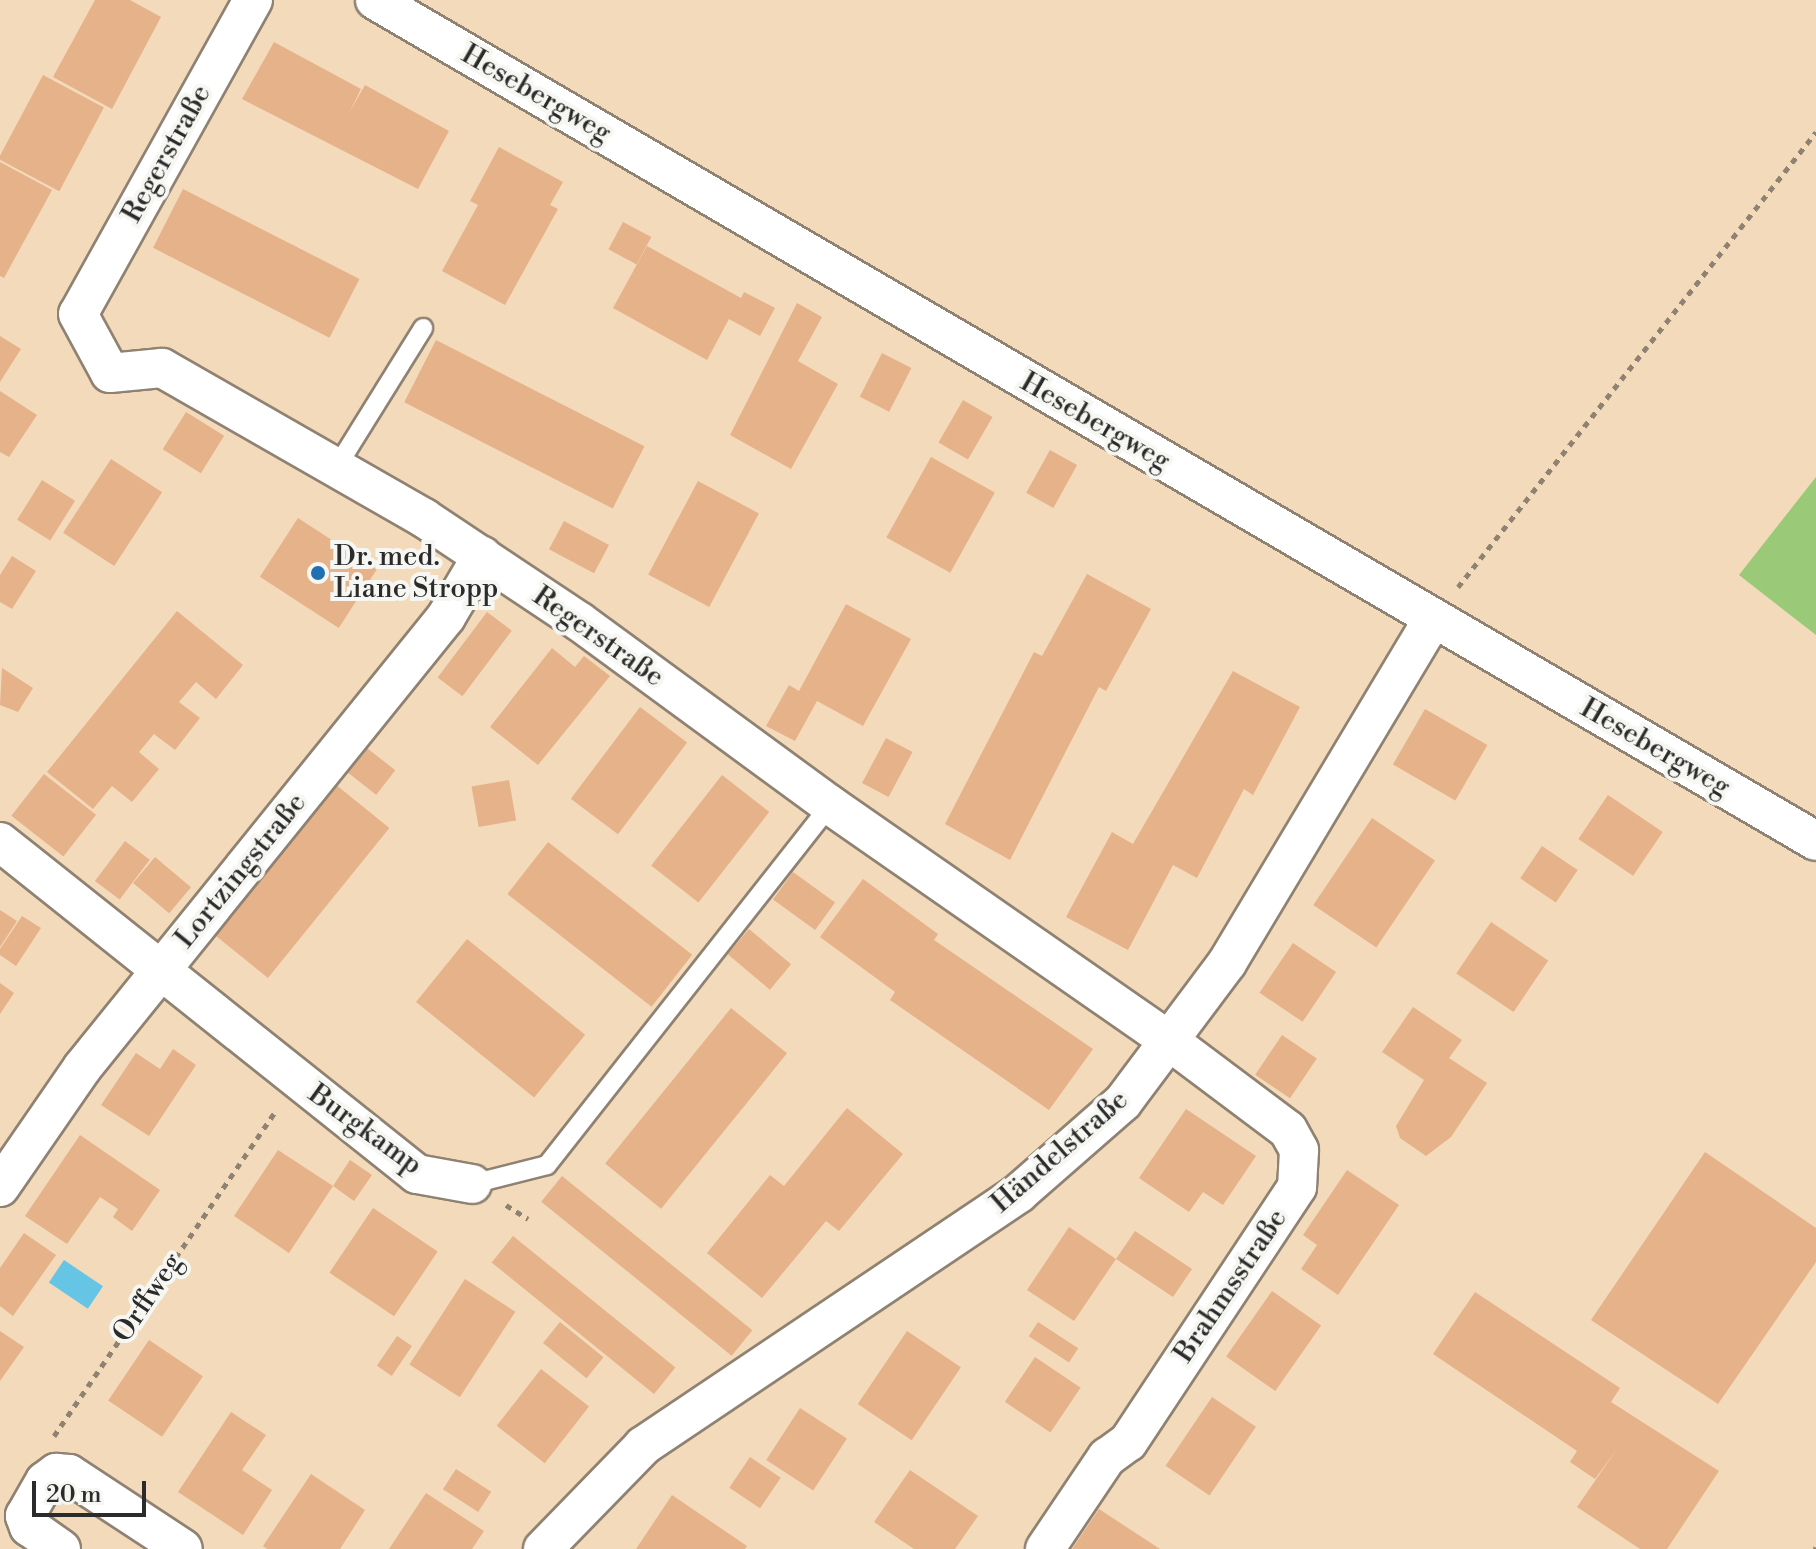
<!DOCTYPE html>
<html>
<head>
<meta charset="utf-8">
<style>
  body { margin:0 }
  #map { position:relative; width:1816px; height:1549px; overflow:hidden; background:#f3daba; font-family:"Libre Bodoni",serif }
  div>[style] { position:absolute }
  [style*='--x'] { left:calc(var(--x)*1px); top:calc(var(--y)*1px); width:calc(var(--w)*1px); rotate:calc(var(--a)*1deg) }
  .green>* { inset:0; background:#9ac977 }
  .water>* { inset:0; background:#66c5e5; transform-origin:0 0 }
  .building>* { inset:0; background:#e6b28a; transform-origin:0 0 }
  .path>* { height:5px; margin-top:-2.5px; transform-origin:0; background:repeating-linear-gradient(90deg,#8f8272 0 6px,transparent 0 12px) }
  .roads { filter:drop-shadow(2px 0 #8f8272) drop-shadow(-2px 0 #8f8272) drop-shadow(0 2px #8f8272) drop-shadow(0 -2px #8f8272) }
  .lane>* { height:18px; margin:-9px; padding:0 9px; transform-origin:9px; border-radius:9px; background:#fff }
  .street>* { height:38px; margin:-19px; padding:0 19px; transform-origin:19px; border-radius:19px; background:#fff }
  .dots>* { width:22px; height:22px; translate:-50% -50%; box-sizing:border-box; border:4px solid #f6f6f2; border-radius:50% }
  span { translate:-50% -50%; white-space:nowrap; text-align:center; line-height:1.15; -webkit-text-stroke:8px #f6f6f2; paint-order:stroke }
  .street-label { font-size:28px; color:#2b2b2b }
  .poi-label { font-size:28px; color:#2b2b2b }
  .left { translate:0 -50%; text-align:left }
  .scale { position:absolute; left:32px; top:1481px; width:114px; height:36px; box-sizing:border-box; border:4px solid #2b2b2b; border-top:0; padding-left:10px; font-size:24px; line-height:28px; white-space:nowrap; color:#2b2b2b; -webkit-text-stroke:6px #f6f6f2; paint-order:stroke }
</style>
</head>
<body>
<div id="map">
  <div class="green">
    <i style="clip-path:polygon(1816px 477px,1816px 635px,1739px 575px)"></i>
  </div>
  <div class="water">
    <i style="left:64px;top:1260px;width:47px;height:27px;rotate:34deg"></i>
  </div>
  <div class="building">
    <i style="clip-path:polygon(95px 0,130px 0,161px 17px,112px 109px,53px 77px)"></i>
    <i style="clip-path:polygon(274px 42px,361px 89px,349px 113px,365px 85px,449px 131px,418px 189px,242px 99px)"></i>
    <i style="left:43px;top:75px;width:69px;height:95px;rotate:28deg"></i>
    <i style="clip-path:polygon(499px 147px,563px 182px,550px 205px,558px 209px,505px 305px,442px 271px,478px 205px,470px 201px)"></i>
    <i style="clip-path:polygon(0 162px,52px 190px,4px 278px,0 276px)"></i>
    <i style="left:183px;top:189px;width:198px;height:66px;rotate:27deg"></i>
    <i style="left:623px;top:222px;width:32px;height:31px;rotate:28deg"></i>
    <i style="clip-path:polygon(647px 246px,741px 298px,744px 292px,775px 308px,760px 336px,729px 319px,707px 360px,613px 308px)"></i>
    <i style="clip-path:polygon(797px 303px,822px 317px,798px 361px,838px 384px,791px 469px,730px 435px)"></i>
    <i style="clip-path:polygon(0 336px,21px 349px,0 382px)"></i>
    <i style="left:436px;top:340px;width:234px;height:70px;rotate:27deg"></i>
    <i style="left:882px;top:353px;width:33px;height:49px;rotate:27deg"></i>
    <i style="clip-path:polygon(0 391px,37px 415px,9px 457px,0 452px)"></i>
    <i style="left:963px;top:400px;width:34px;height:49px;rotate:30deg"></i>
    <i style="left:186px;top:412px;width:45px;height:44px;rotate:32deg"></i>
    <i style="left:1050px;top:450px;width:31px;height:49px;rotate:29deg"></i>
    <i style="left:931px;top:457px;width:73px;height:92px;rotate:29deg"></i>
    <i style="left:111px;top:459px;width:61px;height:88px;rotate:33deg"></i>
    <i style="left:42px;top:480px;width:39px;height:47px;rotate:32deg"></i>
    <i style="left:698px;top:481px;width:69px;height:106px;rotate:28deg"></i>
    <i style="left:298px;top:518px;width:94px;height:70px;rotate:33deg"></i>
    <i style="left:564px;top:521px;width:51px;height:32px;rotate:28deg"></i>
    <i style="clip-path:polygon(12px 556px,36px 571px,12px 609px,0 602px,0 575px)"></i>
    <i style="clip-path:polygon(1087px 574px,1151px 609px,1106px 691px,1099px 687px,1010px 860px,945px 824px,1034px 652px,1042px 656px)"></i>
    <i style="clip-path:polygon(846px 604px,911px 639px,863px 726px,817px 701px,795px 741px,766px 726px,789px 685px,799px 691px)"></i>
    <i style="clip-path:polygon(177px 611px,243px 665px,216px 699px,196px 682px,179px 702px,200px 718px,175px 750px,154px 734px,139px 752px,159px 769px,132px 802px,112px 786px,93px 809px,47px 772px)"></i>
    <i style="left:487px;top:612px;width:31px;height:82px;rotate:37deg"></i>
    <i style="clip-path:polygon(552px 648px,575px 667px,584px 656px,610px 676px,538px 765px,490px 727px)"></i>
    <i style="clip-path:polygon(2px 668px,33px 688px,18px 712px,0 705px)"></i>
    <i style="clip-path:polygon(1233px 671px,1300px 707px,1253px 795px,1244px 789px,1197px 878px,1173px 865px,1128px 950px,1066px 917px,1112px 832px,1133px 844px)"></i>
    <i style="left:640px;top:707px;width:59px;height:115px;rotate:37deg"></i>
    <i style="left:1425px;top:709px;width:72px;height:64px;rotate:30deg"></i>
    <i style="left:886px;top:738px;width:30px;height:51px;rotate:28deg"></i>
    <i style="left:363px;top:745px;width:41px;height:31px;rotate:38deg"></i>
    <i style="left:44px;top:774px;width:66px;height:53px;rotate:38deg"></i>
    <i style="left:722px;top:775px;width:60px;height:115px;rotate:38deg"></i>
    <i style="left:509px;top:780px;width:41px;height:38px;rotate:80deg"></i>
    <i style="left:335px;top:784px;width:70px;height:193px;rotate:39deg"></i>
    <i style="left:1608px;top:795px;width:66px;height:53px;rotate:34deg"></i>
    <i style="left:1372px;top:818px;width:76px;height:105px;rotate:34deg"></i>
    <i style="left:125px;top:841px;width:31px;height:50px;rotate:37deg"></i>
    <i style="left:548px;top:842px;width:183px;height:66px;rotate:38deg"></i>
    <i style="left:1542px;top:846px;width:43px;height:39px;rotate:34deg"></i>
    <i style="left:155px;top:857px;width:47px;height:34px;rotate:40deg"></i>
    <i style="left:793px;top:872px;width:52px;height:34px;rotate:36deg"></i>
    <i style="clip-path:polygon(863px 879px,938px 934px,934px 940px,1093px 1049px,1049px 1110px,890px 1000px,895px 992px,820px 937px)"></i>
    <i style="clip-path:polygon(0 910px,17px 921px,0 947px)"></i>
    <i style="clip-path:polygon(22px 916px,41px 928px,16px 966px,0 955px,0 949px)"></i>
    <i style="left:1491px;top:922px;width:69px;height:62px;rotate:34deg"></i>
    <i style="left:749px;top:929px;width:55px;height:33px;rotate:40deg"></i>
    <i style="left:467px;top:939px;width:152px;height:81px;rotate:39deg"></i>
    <i style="left:1293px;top:943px;width:52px;height:60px;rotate:34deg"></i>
    <i style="clip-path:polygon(0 983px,14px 993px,0 1014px)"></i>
    <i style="clip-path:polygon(1413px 1007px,1462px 1040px,1449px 1058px,1487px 1083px,1451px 1137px,1426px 1156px,1400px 1138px,1396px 1126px,1424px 1080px,1382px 1052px)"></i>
    <i style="left:731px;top:1008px;width:72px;height:200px;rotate:39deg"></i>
    <i style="left:1282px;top:1035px;width:42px;height:48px;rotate:34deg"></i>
    <i style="clip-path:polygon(173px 1049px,196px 1065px,149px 1136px,101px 1105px,136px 1053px,160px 1069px)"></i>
    <i style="clip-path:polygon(847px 1108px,903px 1154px,839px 1231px,826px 1221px,762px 1298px,707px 1253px,770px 1175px,784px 1186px)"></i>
    <i style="clip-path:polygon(1186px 1109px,1256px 1156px,1223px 1205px,1203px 1192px,1189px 1212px,1139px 1178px)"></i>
    <i style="clip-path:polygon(80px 1135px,160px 1190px,132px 1231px,113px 1217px,118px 1209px,100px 1197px,67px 1244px,25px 1216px)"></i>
    <i style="clip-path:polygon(278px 1150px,333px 1186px,350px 1160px,372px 1175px,354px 1201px,333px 1186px,289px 1253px,234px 1216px)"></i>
    <i style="clip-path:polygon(1705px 1152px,1816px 1228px,1816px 1262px,1718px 1404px,1591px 1320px)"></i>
    <i style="clip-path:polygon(1347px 1170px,1399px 1205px,1338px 1295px,1301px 1269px,1317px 1245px,1303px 1235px)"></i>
    <i style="left:562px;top:1176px;width:245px;height:33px;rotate:39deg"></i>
    <i style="left:373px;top:1208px;width:78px;height:78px;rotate:34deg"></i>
    <i style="clip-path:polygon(1069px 1227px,1116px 1259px,1135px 1231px,1192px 1269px,1173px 1297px,1116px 1259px,1074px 1321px,1027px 1290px)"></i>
    <i style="clip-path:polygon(24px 1233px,56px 1255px,13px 1316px,0 1306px,0 1268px)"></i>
    <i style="left:513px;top:1236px;width:209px;height:34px;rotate:39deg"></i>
    <i style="left:465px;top:1279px;width:60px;height:102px;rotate:33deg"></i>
    <i style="left:1272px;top:1291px;width:60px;height:80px;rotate:35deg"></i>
    <i style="clip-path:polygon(1475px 1292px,1620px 1388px,1611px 1402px,1719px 1471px,1667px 1549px,1640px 1549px,1577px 1507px,1617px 1449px,1595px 1479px,1570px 1462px,1577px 1451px,1433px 1354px)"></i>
    <i style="left:560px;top:1322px;width:56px;height:27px;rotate:39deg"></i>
    <i style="left:1038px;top:1322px;width:48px;height:17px;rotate:33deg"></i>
    <i style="clip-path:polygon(0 1331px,24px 1347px,0 1381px)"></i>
    <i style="left:907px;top:1331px;width:65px;height:88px;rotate:34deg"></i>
    <i style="left:397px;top:1336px;width:18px;height:36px;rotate:34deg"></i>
    <i style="left:149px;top:1340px;width:65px;height:73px;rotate:34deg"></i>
    <i style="left:1035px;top:1357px;width:55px;height:54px;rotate:34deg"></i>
    <i style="left:541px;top:1369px;width:61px;height:72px;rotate:38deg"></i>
    <i style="left:1212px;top:1397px;width:53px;height:83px;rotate:34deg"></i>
    <i style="left:800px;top:1408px;width:56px;height:62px;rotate:33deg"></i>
    <i style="clip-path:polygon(231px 1412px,266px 1435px,242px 1470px,272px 1490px,243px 1535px,178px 1492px)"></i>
    <i style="left:750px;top:1457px;width:37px;height:37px;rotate:34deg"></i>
    <i style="left:456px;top:1469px;width:42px;height:24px;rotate:33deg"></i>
    <i style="clip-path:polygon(910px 1470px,978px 1516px,955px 1549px,914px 1549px,874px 1522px)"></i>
    <i style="clip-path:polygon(311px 1474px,365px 1510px,340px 1549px,267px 1549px,263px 1546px)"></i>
    <i style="clip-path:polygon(426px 1493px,484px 1531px,472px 1549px,389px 1549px)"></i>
    <i style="clip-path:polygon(672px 1495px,747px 1546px,745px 1549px,636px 1549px)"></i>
    <i style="clip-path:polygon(1099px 1509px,1160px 1549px,1072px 1549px)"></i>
  </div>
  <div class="path">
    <i style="--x:1458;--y:587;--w:579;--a:-51.8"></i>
    <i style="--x:506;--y:1205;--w:26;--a:32"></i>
    <i style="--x:54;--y:1436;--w:394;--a:-55.7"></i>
    <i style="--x:1815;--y:1549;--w:2;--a:-63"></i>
  </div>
  <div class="roads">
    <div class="lane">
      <i style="--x:336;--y:468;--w:165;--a:-58.1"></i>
      <i style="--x:472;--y:1184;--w:77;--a:-14.2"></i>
      <i style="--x:547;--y:1165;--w:458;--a:-51.8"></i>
    </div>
    <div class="street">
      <i style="--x:253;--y:0;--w:359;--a:119.1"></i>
      <i style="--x:78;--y:314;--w:67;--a:61.5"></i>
      <i style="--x:110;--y:373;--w:52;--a:-5.5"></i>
      <i style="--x:162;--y:368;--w:302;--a:29.8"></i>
      <i style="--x:424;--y:518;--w:187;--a:33.7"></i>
      <i style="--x:580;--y:622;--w:310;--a:36.2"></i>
      <i style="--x:830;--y:805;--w:417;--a:34.8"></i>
      <i style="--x:1172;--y:1043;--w:145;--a:36.9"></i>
      <i style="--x:1288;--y:1130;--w:23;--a:61"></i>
      <i style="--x:1299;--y:1150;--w:37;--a:93"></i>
      <i style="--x:1297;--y:1187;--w:306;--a:123.5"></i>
      <i style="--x:1128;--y:1442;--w:26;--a:144"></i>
      <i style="--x:1107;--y:1457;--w:111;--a:124"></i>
      <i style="--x:375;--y:0;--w:1668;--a:30.27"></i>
      <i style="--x:0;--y:842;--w:533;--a:38.53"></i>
      <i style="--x:417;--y:1174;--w:56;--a:10.3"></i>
      <i style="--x:0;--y:1187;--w:145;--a:-55.4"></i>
      <i style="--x:82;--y:1068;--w:580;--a:-51.09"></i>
      <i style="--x:446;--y:617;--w:71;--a:-59.5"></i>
      <i style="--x:61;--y:1549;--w:39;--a:-145"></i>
      <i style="--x:29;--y:1527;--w:12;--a:-110"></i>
      <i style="--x:25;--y:1516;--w:40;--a:-60.3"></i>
      <i style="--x:45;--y:1481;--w:14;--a:-36"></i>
      <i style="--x:56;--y:1473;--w:13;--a:4"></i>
      <i style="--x:69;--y:1474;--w:136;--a:33.3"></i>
      <i style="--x:543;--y:1549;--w:144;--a:-45.8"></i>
      <i style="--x:643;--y:1446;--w:453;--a:-33.9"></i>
      <i style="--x:1019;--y:1193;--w:138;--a:-41.2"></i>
      <i style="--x:1123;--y:1102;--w:174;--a:-53.2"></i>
      <i style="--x:1227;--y:963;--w:400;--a:-59.1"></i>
    </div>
  </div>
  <div class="dots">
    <i style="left:318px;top:573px;background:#1f6fb2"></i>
  </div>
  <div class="street-label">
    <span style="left:536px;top:94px;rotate:30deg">Hesebergweg</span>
    <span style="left:167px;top:154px;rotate:-61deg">Regerstraße</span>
    <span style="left:1095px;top:422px;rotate:30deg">Hesebergweg</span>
    <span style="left:598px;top:637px;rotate:35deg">Regerstraße</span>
    <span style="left:1655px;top:748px;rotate:30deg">Hesebergweg</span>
    <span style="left:241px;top:871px;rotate:-51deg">Lortzingstraße</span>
    <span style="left:365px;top:1130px;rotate:36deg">Burgkamp</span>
    <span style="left:1060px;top:1152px;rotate:-41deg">Händelstraße</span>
    <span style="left:1231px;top:1286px;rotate:-56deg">Brahmsstraße</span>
    <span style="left:148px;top:1298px;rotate:-56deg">Orffweg</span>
  </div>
  <div class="poi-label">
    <span class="left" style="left:334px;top:573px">Dr. med.<br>Liane Stropp</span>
  </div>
  <div class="scale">20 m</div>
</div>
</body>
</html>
